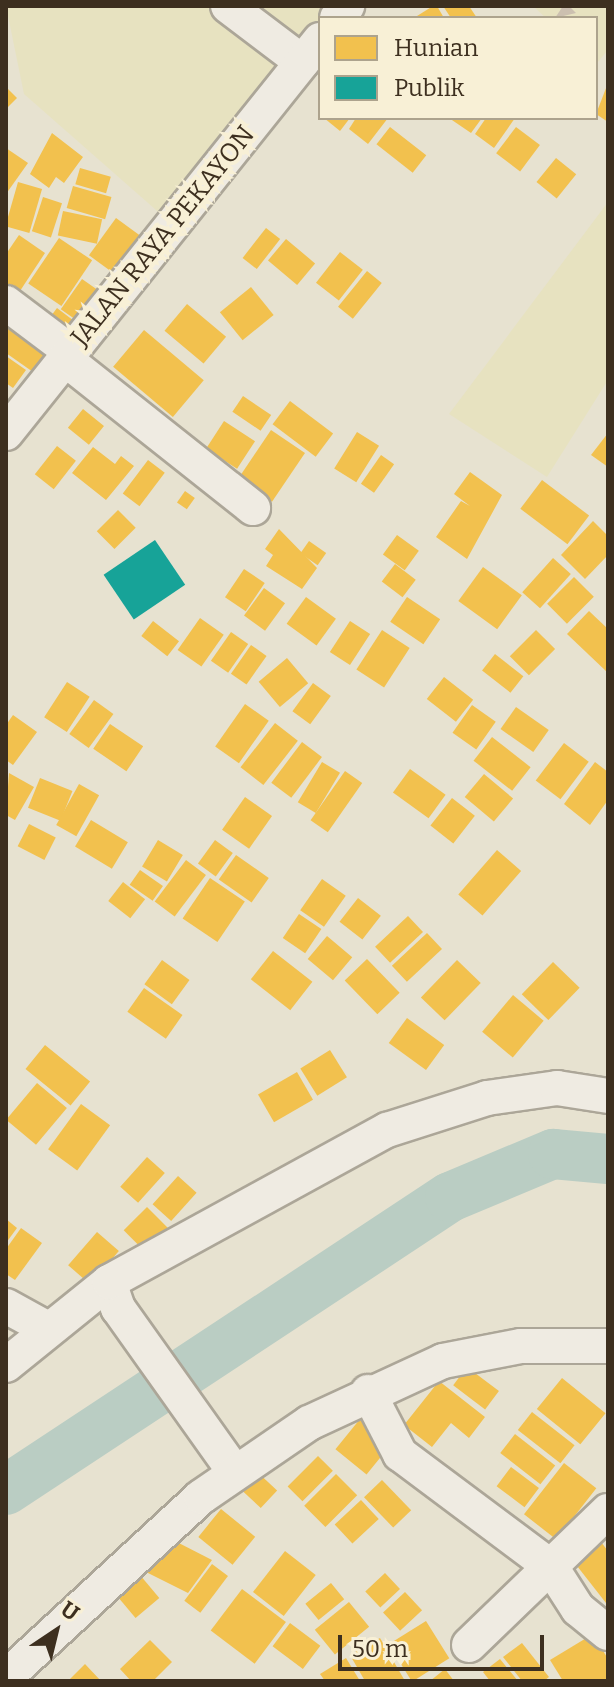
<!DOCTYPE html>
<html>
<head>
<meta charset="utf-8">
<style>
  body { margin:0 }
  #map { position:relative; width:614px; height:1687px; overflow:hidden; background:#e7e2d0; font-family:Bitter,serif }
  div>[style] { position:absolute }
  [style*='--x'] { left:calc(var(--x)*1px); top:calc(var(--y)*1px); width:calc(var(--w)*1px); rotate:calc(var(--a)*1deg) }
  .farmland>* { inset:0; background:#e7e2c0 }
  .homes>* { inset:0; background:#f2c14e; transform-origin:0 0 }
  .public>* { inset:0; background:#17a398; transform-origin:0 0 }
  .river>* { height:50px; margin:-25px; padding:0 25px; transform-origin:25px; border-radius:25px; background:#bacdc3 }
  .building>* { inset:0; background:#ccc0b0 }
  .roads { filter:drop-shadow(2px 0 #aca698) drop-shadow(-2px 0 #aca698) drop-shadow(0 2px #aca698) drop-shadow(0 -2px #aca698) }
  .minor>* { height:34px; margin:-17px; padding:0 17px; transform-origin:17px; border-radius:17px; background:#efebe2 }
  span { translate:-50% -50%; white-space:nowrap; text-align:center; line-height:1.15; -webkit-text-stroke:8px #f8f0d6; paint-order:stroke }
  .street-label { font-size:26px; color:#3d2f1f }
  .frame { position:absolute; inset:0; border:8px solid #3d2f1f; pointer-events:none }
  .legend { position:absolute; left:318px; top:16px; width:280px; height:104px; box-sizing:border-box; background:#f8f0d6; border:2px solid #ada38d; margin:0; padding:10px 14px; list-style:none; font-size:24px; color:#3d2f1f }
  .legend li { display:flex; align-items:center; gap:16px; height:40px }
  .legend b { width:40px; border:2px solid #ada38d }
  .north { position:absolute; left:16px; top:1591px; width:80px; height:80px; -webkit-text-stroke:6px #f8f0d6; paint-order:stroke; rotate:35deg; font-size:22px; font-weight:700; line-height:32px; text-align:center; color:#3d2f1f }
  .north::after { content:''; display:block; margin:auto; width:28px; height:36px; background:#3d2f1f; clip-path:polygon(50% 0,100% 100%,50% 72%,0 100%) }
  .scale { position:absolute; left:338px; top:1635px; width:206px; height:36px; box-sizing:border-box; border:4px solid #3d2f1f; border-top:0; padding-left:10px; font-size:24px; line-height:28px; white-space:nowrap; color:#3d2f1f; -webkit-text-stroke:6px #f8f0d6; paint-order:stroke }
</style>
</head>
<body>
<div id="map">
  <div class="farmland">
    <i style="clip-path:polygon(6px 6px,334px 6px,164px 217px,24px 94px)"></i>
    <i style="clip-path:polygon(533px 6px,608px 6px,608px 50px,597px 63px,596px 18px,546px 18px)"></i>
    <i style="clip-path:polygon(608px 202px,608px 380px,547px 477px,449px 414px)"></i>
  </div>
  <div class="homes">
    <i style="clip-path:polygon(437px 6px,444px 18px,417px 16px,433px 6px)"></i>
    <i style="clip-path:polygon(443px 6px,469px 6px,477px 18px,451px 18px)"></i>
    <i style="clip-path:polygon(608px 83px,608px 122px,596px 114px)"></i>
    <i style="clip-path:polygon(6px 87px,17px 98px,6px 109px)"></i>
    <i style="clip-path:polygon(324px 118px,350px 118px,340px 131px)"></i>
    <i style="clip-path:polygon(356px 118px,388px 118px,368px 144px,349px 129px)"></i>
    <i style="clip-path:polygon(449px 118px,482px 118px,471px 133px)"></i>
    <i style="clip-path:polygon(486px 118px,515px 118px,494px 148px,475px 134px)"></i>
    <i style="left:390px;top:127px;width:46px;height:22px;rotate:38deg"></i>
    <i style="left:516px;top:127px;width:30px;height:33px;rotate:37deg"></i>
    <i style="clip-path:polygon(52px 133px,83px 157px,64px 183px,56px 177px,49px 188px,30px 174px)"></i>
    <i style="clip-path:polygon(6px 148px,28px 163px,6px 194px)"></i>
    <i style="left:556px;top:158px;width:26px;height:31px;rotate:39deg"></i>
    <i style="left:80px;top:168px;width:32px;height:17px;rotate:16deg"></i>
    <i style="left:18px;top:182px;width:25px;height:46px;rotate:16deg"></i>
    <i style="left:73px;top:186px;width:40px;height:23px;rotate:16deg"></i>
    <i style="left:43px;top:197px;width:20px;height:36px;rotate:18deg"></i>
    <i style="left:63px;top:211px;width:40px;height:25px;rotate:12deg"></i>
    <i style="left:116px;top:218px;width:36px;height:46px;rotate:36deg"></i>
    <i style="left:266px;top:228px;width:18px;height:38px;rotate:38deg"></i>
    <i style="clip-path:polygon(19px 235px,45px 253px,18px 294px,6px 286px,6px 254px)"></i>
    <i style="left:59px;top:238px;width:40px;height:55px;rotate:34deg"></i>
    <i style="left:286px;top:239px;width:38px;height:28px;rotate:40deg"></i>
    <i style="left:340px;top:252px;width:29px;height:39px;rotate:38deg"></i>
    <i style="left:367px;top:271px;width:19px;height:46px;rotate:39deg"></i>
    <i style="left:82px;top:279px;width:21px;height:37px;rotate:35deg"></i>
    <i style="left:251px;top:287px;width:36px;height:40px;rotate:51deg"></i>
    <i style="left:187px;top:304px;width:51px;height:35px;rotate:40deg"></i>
    <i style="left:57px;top:308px;width:21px;height:20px;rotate:37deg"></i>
    <i style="clip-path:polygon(6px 319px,51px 346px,33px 372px,6px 353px)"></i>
    <i style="left:144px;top:330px;width:78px;height:48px;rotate:40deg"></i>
    <i style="clip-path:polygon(6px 356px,26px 370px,13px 388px,6px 383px)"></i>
    <i style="left:243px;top:396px;width:34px;height:19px;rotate:34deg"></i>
    <i style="left:290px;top:401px;width:54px;height:29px;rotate:37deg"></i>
    <i style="left:83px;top:409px;width:27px;height:24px;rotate:39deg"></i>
    <i style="left:224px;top:421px;width:37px;height:33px;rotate:33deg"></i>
    <i style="left:271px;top:430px;width:41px;height:59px;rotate:34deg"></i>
    <i style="left:357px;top:432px;width:26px;height:43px;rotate:32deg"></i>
    <i style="clip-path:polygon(608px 433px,608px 467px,591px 455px)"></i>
    <i style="left:57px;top:446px;width:24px;height:36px;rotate:38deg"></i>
    <i style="clip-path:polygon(93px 447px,115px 464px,121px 456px,134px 466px,106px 500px,72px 473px)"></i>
    <i style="left:381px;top:455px;width:16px;height:35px;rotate:35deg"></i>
    <i style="left:148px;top:460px;width:21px;height:42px;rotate:37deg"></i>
    <i style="clip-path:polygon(470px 472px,502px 495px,467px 559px,436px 537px,461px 501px,470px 506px,454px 494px)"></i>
    <i style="left:542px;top:480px;width:59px;height:36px;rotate:37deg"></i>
    <i style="left:185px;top:491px;width:12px;height:14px;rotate:35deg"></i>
    <i style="left:118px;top:510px;width:25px;height:30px;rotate:45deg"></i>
    <i style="clip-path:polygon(593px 521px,608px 536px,608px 555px,585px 579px,561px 555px)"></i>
    <i style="clip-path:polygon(279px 529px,317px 568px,302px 589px,266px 566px,273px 555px,265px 549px)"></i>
    <i style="left:397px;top:535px;width:27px;height:24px;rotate:36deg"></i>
    <i style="left:309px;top:541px;width:21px;height:15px;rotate:35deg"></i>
    <i style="left:553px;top:558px;width:24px;height:46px;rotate:42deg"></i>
    <i style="left:395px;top:564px;width:26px;height:22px;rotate:37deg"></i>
    <i style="left:483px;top:567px;width:48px;height:42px;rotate:36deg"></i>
    <i style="left:244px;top:569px;width:25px;height:34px;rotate:34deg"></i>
    <i style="left:574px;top:577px;width:28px;height:38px;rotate:45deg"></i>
    <i style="left:264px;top:588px;width:26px;height:34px;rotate:36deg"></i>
    <i style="left:306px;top:597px;width:37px;height:33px;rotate:36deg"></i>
    <i style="left:407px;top:597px;width:40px;height:30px;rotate:34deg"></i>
    <i style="clip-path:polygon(589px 611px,608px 629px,608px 673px,567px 634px)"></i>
    <i style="left:200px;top:618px;width:29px;height:39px;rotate:35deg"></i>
    <i style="left:153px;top:621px;width:33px;height:19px;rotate:38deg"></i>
    <i style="left:350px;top:621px;width:24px;height:37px;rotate:33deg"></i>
    <i style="left:382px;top:630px;width:33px;height:47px;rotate:33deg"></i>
    <i style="left:536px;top:630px;width:27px;height:37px;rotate:45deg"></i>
    <i style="left:231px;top:632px;width:21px;height:35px;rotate:35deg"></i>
    <i style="left:251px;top:645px;width:19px;height:35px;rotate:35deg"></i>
    <i style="left:495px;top:654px;width:36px;height:21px;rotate:38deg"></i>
    <i style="left:287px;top:658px;width:33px;height:37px;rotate:50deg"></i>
    <i style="left:444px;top:677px;width:37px;height:28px;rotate:38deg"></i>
    <i style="left:67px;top:682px;width:27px;height:42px;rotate:33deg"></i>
    <i style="left:313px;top:683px;width:22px;height:35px;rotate:36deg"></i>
    <i style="left:94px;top:700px;width:24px;height:42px;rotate:36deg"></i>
    <i style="left:245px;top:704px;width:29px;height:52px;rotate:35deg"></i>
    <i style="left:472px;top:705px;width:29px;height:34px;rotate:35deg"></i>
    <i style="left:516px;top:707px;width:40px;height:27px;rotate:35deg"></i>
    <i style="clip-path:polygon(13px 715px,37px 732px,13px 765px,6px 760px,6px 725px)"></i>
    <i style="left:275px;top:723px;width:29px;height:56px;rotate:38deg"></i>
    <i style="left:110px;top:724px;width:40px;height:30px;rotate:34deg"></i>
    <i style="left:492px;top:737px;width:49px;height:30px;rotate:38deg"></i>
    <i style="left:302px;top:742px;width:25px;height:51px;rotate:37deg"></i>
    <i style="left:564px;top:743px;width:31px;height:47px;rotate:37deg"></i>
    <i style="left:322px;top:762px;width:21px;height:47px;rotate:31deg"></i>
    <i style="clip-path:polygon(595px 762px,608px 772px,608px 800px,590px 825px,564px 804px)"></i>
    <i style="left:410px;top:769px;width:44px;height:29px;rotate:36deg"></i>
    <i style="left:345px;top:771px;width:21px;height:60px;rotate:35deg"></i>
    <i style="clip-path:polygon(9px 773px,34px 787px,15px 820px,6px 815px)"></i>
    <i style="left:484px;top:774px;width:38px;height:30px;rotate:40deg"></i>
    <i style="left:40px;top:778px;width:35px;height:32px;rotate:22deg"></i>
    <i style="left:79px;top:784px;width:23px;height:47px;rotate:29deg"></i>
    <i style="left:245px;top:797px;width:33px;height:40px;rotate:35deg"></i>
    <i style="left:452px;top:798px;width:29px;height:35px;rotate:38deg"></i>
    <i style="left:91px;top:820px;width:43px;height:31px;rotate:31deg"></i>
    <i style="left:29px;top:824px;width:30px;height:25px;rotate:27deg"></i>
    <i style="left:158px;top:840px;width:29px;height:31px;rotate:31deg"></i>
    <i style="left:215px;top:840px;width:22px;height:29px;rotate:36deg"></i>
    <i style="left:497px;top:850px;width:32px;height:59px;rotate:41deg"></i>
    <i style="left:236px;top:855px;width:40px;height:30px;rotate:35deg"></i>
    <i style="left:186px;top:860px;width:25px;height:52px;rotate:37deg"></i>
    <i style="left:140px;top:870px;width:28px;height:18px;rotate:35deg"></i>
    <i style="left:210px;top:878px;width:42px;height:49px;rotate:34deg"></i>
    <i style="left:322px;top:879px;width:29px;height:38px;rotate:35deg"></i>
    <i style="left:123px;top:882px;width:28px;height:24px;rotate:38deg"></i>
    <i style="left:358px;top:898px;width:29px;height:30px;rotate:38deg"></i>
    <i style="left:299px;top:914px;width:27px;height:29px;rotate:34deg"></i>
    <i style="left:408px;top:916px;width:22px;height:45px;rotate:47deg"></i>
    <i style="left:427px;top:933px;width:22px;height:48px;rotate:47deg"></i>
    <i style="left:327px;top:936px;width:33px;height:30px;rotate:40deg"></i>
    <i style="left:273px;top:951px;width:50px;height:36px;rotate:38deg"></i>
    <i style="left:367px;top:959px;width:47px;height:31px;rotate:46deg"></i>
    <i style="left:162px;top:960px;width:34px;height:30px;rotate:36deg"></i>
    <i style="left:457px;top:960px;width:33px;height:52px;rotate:44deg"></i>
    <i style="left:553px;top:962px;width:37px;height:45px;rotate:44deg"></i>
    <i style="left:144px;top:988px;width:47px;height:29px;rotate:35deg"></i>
    <i style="left:513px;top:995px;width:40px;height:48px;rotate:40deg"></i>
    <i style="left:407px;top:1018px;width:46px;height:31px;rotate:36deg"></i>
    <i style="left:45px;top:1045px;width:58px;height:31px;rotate:39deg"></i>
    <i style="left:330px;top:1050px;width:32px;height:35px;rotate:58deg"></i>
    <i style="left:297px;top:1072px;width:32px;height:45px;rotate:60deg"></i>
    <i style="left:37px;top:1083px;width:39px;height:48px;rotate:40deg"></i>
    <i style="left:81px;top:1104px;width:36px;height:56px;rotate:36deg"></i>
    <i style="left:147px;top:1157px;width:24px;height:40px;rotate:42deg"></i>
    <i style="left:178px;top:1176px;width:25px;height:38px;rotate:42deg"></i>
    <i style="left:147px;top:1207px;width:30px;height:33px;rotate:45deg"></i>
    <i style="clip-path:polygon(6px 1219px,17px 1228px,6px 1243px)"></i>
    <i style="clip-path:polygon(21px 1228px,42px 1243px,15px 1280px,6px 1274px,6px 1249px)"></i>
    <i style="left:97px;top:1232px;width:29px;height:44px;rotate:41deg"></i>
    <i style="left:467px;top:1367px;width:40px;height:23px;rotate:37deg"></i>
    <i style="left:562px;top:1378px;width:56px;height:40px;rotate:39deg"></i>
    <i style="clip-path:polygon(439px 1381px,485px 1417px,469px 1438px,451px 1423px,432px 1447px,404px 1425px)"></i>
    <i style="left:532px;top:1412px;width:54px;height:23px;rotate:38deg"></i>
    <i style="left:360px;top:1419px;width:40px;height:39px;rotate:39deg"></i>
    <i style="left:515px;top:1434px;width:51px;height:24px;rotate:38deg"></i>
    <i style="left:318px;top:1456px;width:21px;height:43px;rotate:45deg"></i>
    <i style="left:564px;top:1463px;width:41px;height:65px;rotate:38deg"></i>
    <i style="left:511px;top:1467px;width:35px;height:24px;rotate:37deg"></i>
    <i style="left:253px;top:1468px;width:33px;height:24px;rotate:43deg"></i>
    <i style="left:336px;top:1474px;width:30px;height:45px;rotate:45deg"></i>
    <i style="left:382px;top:1480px;width:42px;height:25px;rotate:46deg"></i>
    <i style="left:361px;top:1500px;width:26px;height:36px;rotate:47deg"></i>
    <i style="left:221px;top:1509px;width:44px;height:36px;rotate:39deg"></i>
    <i style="clip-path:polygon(597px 1537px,608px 1551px,606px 1603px,570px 1557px)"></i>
    <i style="clip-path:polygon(169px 1538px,212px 1560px,188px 1593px,144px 1571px)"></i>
    <i style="left:285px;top:1551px;width:39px;height:52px;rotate:38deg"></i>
    <i style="left:212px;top:1564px;width:20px;height:46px;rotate:37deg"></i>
    <i style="left:385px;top:1573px;width:22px;height:27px;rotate:47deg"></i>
    <i style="left:140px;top:1575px;width:30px;height:31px;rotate:50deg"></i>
    <i style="left:331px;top:1583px;width:21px;height:33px;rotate:51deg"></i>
    <i style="left:242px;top:1589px;width:55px;height:52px;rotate:37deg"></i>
    <i style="left:405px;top:1592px;width:25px;height:30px;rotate:47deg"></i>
    <i style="left:349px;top:1602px;width:32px;height:44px;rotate:51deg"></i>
    <i style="left:426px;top:1621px;width:44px;height:44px;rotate:58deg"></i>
    <i style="left:290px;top:1623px;width:38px;height:29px;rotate:37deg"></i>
    <i style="clip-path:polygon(593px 1634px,608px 1659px,608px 1681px,563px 1681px,550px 1660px)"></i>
    <i style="clip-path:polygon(380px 1638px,405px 1681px,365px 1681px,350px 1655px)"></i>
    <i style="clip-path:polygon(150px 1640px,172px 1662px,153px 1681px,131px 1681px,120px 1669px)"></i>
    <i style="clip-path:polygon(522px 1643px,549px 1677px,544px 1681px,522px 1681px,503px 1657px)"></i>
    <i style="clip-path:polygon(346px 1658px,360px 1681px,325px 1681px,320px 1674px)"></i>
    <i style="clip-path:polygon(500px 1659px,518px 1681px,490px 1681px,483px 1672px)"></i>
    <i style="clip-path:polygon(85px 1664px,101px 1681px,68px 1681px)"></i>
    <i style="clip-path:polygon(445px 1669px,454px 1681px,430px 1681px)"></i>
  </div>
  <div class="public">
    <i style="left:155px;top:540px;width:54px;height:62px;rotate:56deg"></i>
  </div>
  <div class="river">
    <i style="--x:6;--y:1490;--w:532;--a:-33.42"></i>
    <i style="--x:450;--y:1197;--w:112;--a:-22.7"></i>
    <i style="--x:553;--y:1154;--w:55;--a:5.2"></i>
  </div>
  <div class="building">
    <i style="clip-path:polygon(563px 6px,569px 6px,576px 13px,555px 18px)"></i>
  </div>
  <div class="roads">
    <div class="minor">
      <i style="--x:228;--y:6;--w:93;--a:37.1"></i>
      <i style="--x:337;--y:18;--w:16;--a:-50"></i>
      <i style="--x:6;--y:303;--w:81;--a:37"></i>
      <i style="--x:65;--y:359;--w:240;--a:38.4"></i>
      <i style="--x:6;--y:433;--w:503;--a:-51.38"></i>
      <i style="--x:109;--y:1282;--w:28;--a:71"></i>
      <i style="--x:118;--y:1308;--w:200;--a:54.6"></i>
      <i style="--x:6;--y:1306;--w:46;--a:28.8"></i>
      <i style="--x:6;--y:1365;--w:132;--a:-38.9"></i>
      <i style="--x:109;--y:1282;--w:317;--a:-28.7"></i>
      <i style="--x:387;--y:1130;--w:105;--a:-17.7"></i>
      <i style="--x:487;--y:1098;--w:71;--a:-8.1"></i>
      <i style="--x:557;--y:1088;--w:52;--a:8.9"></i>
      <i style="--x:368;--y:1392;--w:70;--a:62.7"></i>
      <i style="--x:400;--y:1454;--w:189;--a:36.8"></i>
      <i style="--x:551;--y:1567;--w:50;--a:57.3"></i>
      <i style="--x:578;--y:1609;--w:38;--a:39"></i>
      <i style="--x:469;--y:1645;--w:193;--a:-44"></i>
      <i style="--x:6;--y:1677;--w:265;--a:-42.7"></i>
      <i style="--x:201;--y:1497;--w:131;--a:-34.4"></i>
      <i style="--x:309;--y:1423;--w:148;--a:-24.8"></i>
      <i style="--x:443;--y:1361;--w:79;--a:-10.9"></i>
      <i style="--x:521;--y:1346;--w:87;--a:0"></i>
    </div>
  </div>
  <div class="street-label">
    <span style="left:163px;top:236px;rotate:-51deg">JALAN RAYA PEKAYON</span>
  </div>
  <div class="frame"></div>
  <ul class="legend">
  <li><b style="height:22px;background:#f2c14e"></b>Hunian</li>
  <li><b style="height:22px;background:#17a398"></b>Publik</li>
  </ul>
  <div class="north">U</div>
  <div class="scale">50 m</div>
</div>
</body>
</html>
